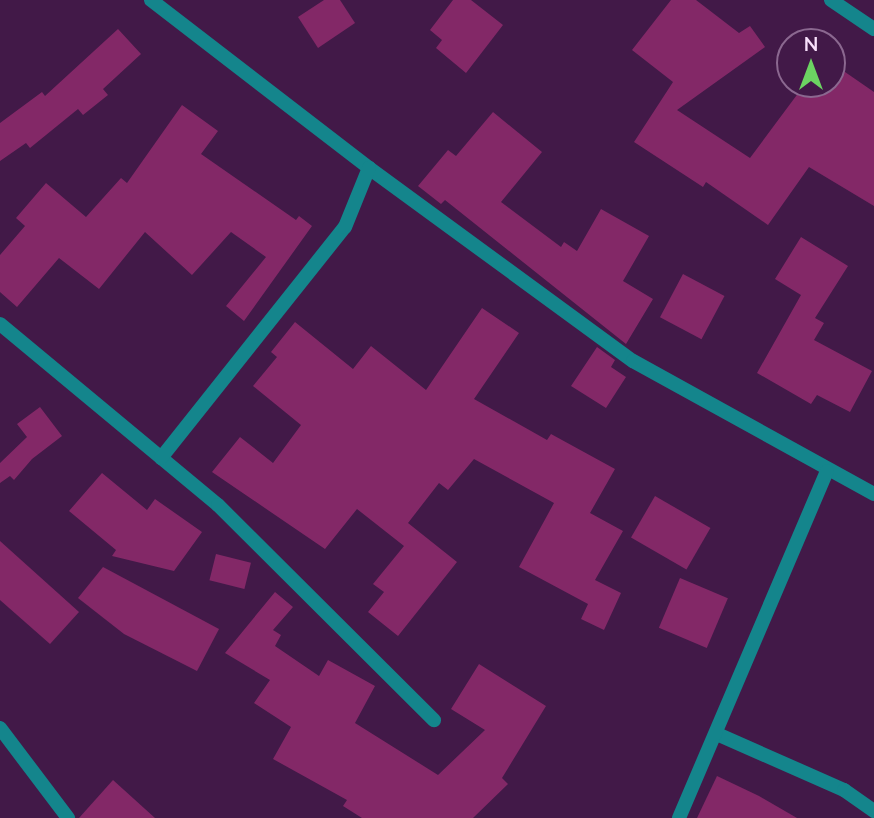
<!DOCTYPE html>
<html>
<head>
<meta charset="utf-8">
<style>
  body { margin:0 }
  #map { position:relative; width:874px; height:818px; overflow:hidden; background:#421948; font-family:Lato,sans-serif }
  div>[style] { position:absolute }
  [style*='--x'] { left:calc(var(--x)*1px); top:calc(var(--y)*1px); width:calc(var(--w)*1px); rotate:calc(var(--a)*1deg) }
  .building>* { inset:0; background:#832867; transform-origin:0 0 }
  .street>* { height:14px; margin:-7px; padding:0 7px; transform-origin:7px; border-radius:7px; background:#14858c }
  span { translate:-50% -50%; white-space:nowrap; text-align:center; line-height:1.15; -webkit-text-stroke:5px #421948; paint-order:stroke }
  .north { position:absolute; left:776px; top:28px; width:70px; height:70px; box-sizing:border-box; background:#421948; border:2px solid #8b6890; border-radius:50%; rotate:0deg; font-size:19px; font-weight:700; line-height:28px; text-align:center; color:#f8dffb }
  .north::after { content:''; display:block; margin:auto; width:24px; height:32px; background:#6cd362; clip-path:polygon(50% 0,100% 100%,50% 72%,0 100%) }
</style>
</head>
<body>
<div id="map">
  <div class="building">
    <i style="clip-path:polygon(324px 0,340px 0,355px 23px,318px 48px,298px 17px)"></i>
    <i style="clip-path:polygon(453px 0,471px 0,503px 25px,466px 73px,436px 48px,442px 40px,430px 30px)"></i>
    <i style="clip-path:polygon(671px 0,696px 0,739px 33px,750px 26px,765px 47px,677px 110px,750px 158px,805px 84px,832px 84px,832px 63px,874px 92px,874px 206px,809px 167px,768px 225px,706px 182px,703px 187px,634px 142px,673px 82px,632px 50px)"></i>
    <i style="clip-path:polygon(118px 29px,141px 54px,103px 89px,108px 95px,83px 115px,78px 109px,30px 148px,26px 143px,0 161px,0 123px,42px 92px,45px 96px)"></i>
    <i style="clip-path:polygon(182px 105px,218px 131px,201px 154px,296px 220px,299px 216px,312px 226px,244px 321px,226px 306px,266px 257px,231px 232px,192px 275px,145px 232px,99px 289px,59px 258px,17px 307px,0 292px,0 255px,25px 226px,16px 218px,46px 183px,86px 217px,121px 178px,127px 183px)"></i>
    <i style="clip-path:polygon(493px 112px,542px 152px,501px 202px,561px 247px,564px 242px,577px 251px,601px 209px,649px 236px,623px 281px,653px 299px,626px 344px,445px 200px,441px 204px,418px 186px,448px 150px,456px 156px)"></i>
    <i style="clip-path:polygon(801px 237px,848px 266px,815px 318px,824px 323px,814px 340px,872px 371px,850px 412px,817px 395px,811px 404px,757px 373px,801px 295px,775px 279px)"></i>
    <i style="left:683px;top:274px;width:47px;height:49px;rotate:28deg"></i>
    <i style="clip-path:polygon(482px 308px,519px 333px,474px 399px,547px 440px,551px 434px,615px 469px,590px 513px,623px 531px,595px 580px,621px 593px,604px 630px,581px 619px,588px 604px,519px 567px,554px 503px,474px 459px,448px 490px,439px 483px,408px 523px,457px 562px,398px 636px,368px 612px,384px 592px,373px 584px,404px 546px,357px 509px,325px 549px,212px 472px,240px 437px,273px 463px,301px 425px,253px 386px,277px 357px,271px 352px,295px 322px,353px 369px,371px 346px,426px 390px)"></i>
    <i style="clip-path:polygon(597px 347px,615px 360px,611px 367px,626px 377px,606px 408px,571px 386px)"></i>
    <i style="clip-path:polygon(40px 407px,62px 436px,32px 459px,14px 480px,10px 476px,0 483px,0 463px,27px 437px,17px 424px)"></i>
    <i style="clip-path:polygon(102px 473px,147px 510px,155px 499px,202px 532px,174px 571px,112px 556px,116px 550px,69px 511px)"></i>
    <i style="left:655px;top:496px;width:64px;height:48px;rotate:30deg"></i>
    <i style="clip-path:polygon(0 541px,79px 612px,50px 644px,0 600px)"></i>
    <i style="left:216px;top:554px;width:36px;height:27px;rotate:14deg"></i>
    <i style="clip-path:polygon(103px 567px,219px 629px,197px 671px,124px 634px,78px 598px)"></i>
    <i style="left:680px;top:578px;width:52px;height:54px;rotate:23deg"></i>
    <i style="clip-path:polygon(275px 592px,293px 607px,273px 630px,281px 635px,275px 646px,319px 676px,328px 660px,375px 686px,355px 723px,438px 775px,485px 730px,451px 709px,479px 664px,546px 706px,502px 778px,508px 784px,473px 818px,362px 818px,343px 806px,347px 800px,273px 759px,291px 727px,254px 703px,270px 680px,225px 653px)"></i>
    <i style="clip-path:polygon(717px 776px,759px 796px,797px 818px,697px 818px)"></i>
    <i style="clip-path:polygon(113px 780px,155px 818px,79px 818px)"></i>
  </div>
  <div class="street">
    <i style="--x:151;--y:0;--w:275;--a:37.6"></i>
    <i style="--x:369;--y:168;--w:327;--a:36.2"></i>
    <i style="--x:633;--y:361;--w:275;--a:28.9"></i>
    <i style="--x:831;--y:0;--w:52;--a:34"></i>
    <i style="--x:0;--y:324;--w:283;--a:39.7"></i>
    <i style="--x:218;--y:505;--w:305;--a:44.9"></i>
    <i style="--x:161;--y:458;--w:295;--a:-51.5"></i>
    <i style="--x:345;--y:227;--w:64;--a:-67.9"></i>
    <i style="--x:0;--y:728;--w:113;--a:52.9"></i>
    <i style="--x:717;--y:734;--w:139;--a:23.8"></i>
    <i style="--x:844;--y:790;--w:37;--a:35"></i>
    <i style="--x:679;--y:818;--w:377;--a:-66.9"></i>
  </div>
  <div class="north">N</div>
</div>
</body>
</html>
